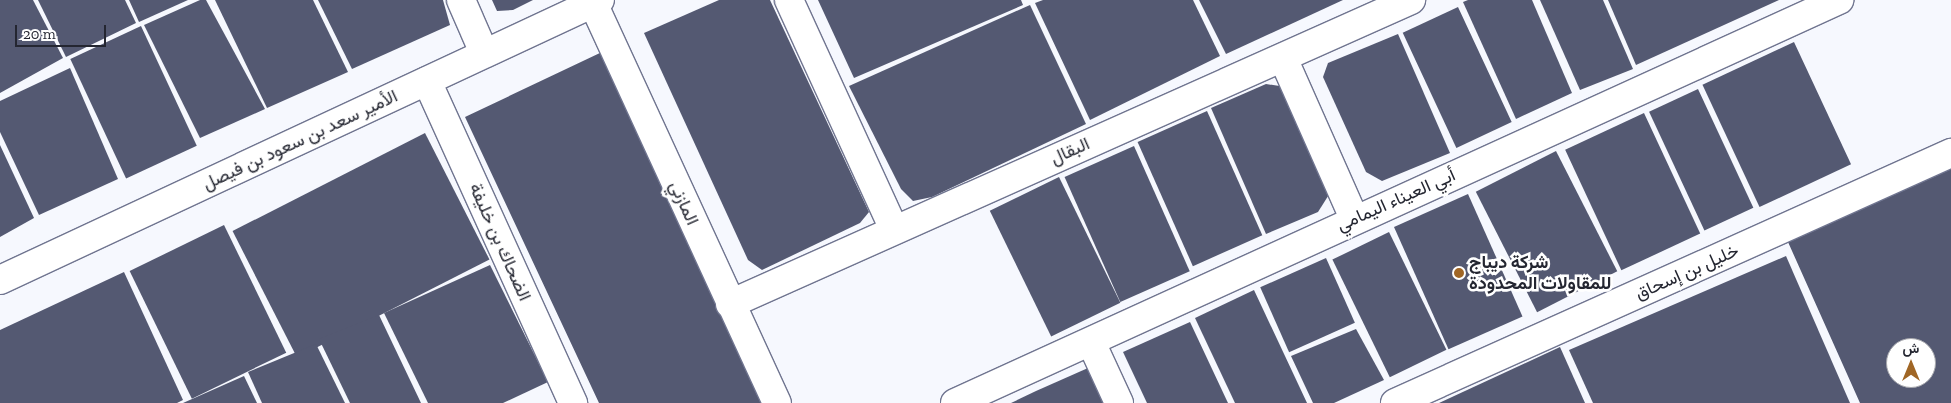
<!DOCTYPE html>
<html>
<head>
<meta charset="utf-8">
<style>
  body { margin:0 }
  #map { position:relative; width:1951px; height:403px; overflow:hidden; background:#f6f8fe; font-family:"Zilla Slab",Vazirmatn,serif }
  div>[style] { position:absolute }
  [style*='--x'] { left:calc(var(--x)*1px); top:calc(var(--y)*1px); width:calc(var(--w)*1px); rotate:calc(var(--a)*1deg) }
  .building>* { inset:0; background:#545972; transform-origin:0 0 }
  .roads { filter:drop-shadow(1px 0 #707590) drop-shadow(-1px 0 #707590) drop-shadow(0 1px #707590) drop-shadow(0 -1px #707590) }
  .street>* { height:28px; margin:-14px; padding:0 14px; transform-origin:14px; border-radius:14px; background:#fff }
  .dots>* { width:14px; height:14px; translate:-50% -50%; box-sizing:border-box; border:2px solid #fff; border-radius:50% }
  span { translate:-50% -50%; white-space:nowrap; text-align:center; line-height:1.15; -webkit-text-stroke:5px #fff; paint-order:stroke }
  .street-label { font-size:18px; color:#242631 }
  .poi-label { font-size:18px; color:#242631; font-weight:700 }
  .left { translate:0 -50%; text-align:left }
  .north { position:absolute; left:1886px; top:338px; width:50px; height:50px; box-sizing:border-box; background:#fff; border:1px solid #a7a8ad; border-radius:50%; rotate:0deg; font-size:14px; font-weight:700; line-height:20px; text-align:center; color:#242631 }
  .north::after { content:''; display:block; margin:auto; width:18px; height:22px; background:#a06625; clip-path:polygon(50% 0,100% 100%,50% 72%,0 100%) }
  .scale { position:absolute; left:15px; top:25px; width:91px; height:22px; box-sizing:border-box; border:2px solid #242631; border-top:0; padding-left:6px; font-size:15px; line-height:18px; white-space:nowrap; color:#242631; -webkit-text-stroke:4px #fff; paint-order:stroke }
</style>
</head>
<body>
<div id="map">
  <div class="building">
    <i style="clip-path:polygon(0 0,33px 0,63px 58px,0 93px)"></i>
    <i style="clip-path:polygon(38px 0,125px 0,136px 23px,66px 57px)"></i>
    <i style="clip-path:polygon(129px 0,188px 0,139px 22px)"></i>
    <i style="clip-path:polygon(200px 0,206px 0,265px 109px,200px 138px,144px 25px)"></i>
    <i style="clip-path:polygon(215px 0,313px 0,348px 72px,267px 108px)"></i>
    <i style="clip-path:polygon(318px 0,443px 0,450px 25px,352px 69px)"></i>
    <i style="clip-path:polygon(492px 0,533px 0,513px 10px,497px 11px)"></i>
    <i style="clip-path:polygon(719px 0,770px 0,869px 212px,860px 223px,762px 270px,748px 260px,644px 33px)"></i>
    <i style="clip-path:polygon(818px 0,1021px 0,1023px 5px,854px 78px)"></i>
    <i style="clip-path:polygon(1043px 0,1193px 0,1220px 56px,1090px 120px,1035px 3px)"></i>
    <i style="clip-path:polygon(1199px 0,1343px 0,1226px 54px)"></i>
    <i style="clip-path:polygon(1468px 0,1532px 0,1572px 93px,1516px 119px,1463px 2px)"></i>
    <i style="clip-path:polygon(1540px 0,1603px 0,1633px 69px,1580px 90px)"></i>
    <i style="clip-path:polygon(1608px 0,1779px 0,1636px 65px)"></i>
    <i style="clip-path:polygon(1030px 5px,1086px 124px,932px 197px,913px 201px,901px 189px,849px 86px)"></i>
    <i style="left:1458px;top:7px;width:127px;height:61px;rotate:65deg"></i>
    <i style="left:141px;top:26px;width:132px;height:78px;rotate:65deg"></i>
    <i style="clip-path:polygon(1398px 34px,1450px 153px,1382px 181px,1366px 172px,1323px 77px,1328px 63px)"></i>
    <i style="left:1794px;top:42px;width:135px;height:101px;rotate:65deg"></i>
    <i style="clip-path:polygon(602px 52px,717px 306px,763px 403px,599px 403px,465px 117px)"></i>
    <i style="clip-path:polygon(70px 68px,118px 179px,39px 215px,0 132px,0 101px)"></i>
    <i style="clip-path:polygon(1266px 84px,1286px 87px,1330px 193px,1318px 212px,1266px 234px,1211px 108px)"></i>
    <i style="left:1698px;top:89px;width:131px;height:54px;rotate:65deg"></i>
    <i style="left:1207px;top:111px;width:136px;height:76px;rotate:66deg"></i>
    <i style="left:1644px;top:113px;width:133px;height:87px;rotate:65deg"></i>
    <i style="left:425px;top:133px;width:142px;height:216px;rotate:63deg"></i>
    <i style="clip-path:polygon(0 145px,34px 218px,0 237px)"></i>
    <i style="left:1134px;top:146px;width:137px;height:76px;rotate:66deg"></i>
    <i style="left:1556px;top:151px;width:135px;height:90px;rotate:63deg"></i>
    <i style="clip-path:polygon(evenodd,1951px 168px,1951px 403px,1860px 403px,1788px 242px,1951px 168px,1896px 348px,1926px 348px,1926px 378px,1896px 378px,1896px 348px)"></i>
    <i style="left:1059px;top:177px;width:140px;height:77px;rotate:64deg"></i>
    <i style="left:1468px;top:194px;width:134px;height:81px;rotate:66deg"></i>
    <i style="left:224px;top:225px;width:142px;height:105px;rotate:64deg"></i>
    <i style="left:1389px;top:232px;width:131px;height:63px;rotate:64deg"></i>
    <i style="clip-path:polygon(1786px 256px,1850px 403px,1593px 403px,1569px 350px)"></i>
    <i style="left:1326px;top:258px;width:71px;height:72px;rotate:66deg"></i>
    <i style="clip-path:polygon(490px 265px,548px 382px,503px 403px,428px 403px,384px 313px)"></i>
    <i style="clip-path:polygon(124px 272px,183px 400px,177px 403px,0 403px,0 330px)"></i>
    <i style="clip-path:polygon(1254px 290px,1307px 403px,1235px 403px,1195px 318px)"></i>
    <i style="clip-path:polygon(379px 315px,421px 403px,350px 403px,319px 339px)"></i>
    <i style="clip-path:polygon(1190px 322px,1228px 403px,1147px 403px,1123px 352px)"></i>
    <i style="clip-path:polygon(1356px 329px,1384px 380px,1334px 403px,1313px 403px,1291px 356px)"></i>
    <i style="clip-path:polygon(316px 344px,345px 403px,262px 403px,248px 372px)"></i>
    <i style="clip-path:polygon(1560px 347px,1585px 403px,1439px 403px)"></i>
    <i style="clip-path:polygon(1088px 368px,1105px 403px,1011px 403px,1036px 391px)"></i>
    <i style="clip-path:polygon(244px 376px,257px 403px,183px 403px)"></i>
  </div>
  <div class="roads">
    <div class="street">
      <i style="--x:461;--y:0;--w:58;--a:66.5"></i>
      <i style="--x:789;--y:0;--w:252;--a:65.4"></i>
      <i style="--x:593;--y:3;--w:440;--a:65.3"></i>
      <i style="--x:1283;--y:58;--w:175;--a:66.1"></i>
      <i style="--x:427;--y:81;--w:354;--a:65.6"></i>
      <i style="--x:0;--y:280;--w:662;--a:-25.02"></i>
      <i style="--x:730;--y:304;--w:746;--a:-24.06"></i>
      <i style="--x:1091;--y:342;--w:67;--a:65.3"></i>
      <i style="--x:955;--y:403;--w:972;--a:-24.51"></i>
      <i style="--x:1395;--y:403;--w:610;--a:-24.21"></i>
    </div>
  </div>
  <div class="dots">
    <i style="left:1459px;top:273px;background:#a06625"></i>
  </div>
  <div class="street-label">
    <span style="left:300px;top:140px;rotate:-25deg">الأمير سعد بن سعود بن فيصل</span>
    <span style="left:1070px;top:151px;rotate:-24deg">البقال</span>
    <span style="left:1396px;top:200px;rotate:-24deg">أبي العيناء اليمامي</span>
    <span style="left:684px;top:203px;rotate:66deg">المازني</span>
    <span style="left:500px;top:242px;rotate:66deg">الضحاك بن خليفة</span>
    <span style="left:1687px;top:272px;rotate:-24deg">خليل بن إسحاق</span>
  </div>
  <div class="poi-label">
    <span class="left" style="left:1469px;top:273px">شركة ديباج<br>للمقاولات المحدودة</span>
  </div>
  <div class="north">ش</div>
  <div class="scale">20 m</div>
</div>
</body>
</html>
